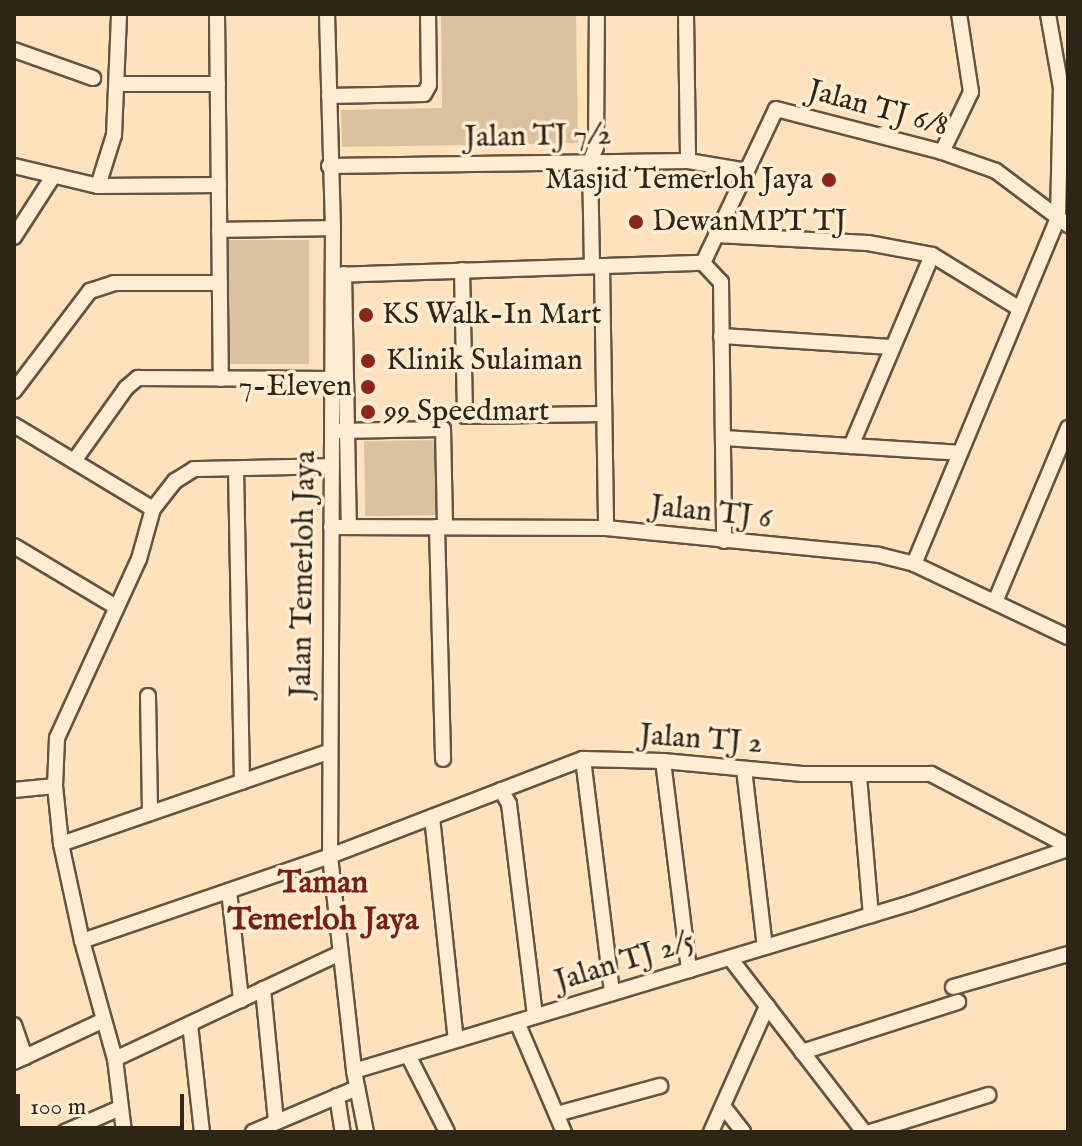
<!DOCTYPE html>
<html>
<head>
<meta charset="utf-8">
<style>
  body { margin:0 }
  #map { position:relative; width:1082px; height:1146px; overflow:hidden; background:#fee2bb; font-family:"IM FELL English",serif }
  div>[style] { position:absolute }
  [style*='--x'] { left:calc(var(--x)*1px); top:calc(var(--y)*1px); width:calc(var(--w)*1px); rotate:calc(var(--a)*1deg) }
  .green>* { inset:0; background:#dbc29f; transform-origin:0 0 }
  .roads { filter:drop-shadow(2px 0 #625442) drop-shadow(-2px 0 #625442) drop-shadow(0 2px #625442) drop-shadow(0 -2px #625442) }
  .minor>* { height:14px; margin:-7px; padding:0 7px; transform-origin:7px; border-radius:7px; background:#feecd3 }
  .dots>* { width:22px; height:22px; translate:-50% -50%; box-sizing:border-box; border:4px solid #feecd3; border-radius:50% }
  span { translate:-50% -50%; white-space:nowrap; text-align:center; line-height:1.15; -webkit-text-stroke:7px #feecd3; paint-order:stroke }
  .street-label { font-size:30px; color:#2e2519 }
  .poi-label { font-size:30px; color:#2e2519 }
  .right { translate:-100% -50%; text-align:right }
  .left { translate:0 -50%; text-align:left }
  .neighbourhood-label { font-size:32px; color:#7a1f14; font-weight:700 }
  .frame { position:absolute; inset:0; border:16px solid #2e2519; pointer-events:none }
  .scale { position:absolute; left:16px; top:1094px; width:168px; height:36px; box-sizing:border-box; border:4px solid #2e2519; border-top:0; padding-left:10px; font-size:24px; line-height:28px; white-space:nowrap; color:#2e2519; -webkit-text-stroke:6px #feecd3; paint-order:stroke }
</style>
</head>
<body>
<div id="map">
  <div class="green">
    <i style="clip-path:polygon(441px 14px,576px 14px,578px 143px,342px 147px,341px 110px,442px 108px)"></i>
    <i style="left:227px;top:240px;width:82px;height:124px"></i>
    <i style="left:436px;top:440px;width:75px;height:72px;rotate:89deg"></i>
  </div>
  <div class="roads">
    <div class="minor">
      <i style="--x:217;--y:14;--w:365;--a:89.4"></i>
      <i style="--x:327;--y:14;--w:214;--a:88.4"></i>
      <i style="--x:333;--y:228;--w:628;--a:90.27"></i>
      <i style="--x:330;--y:856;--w:216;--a:83.6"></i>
      <i style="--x:354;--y:1071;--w:62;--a:78.9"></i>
      <i style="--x:686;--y:14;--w:147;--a:89.2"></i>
      <i style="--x:14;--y:50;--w:84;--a:19.5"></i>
      <i style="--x:117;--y:84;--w:101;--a:0"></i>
      <i style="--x:329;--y:96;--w:95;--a:-1.2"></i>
      <i style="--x:424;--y:94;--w:10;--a:-61"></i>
      <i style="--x:429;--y:85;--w:71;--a:-90.8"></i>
      <i style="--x:942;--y:152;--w:67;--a:-64.2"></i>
      <i style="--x:971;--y:92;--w:79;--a:-98.7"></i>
      <i style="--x:14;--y:166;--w:86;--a:13.4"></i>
      <i style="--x:98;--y:186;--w:121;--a:-0.5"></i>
      <i style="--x:329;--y:166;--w:359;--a:-0.8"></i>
      <i style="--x:688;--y:161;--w:60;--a:9.6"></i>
      <i style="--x:98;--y:186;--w:53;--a:-72.6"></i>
      <i style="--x:114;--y:135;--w:121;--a:-87.6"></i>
      <i style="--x:219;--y:230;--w:114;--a:-1"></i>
      <i style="--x:716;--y:235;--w:152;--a:3"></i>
      <i style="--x:868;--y:243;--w:65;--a:10.6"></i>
      <i style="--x:932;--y:255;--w:103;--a:31.5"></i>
      <i style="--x:14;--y:237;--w:70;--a:-57.2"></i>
      <i style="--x:703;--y:263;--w:170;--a:-64.6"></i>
      <i style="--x:776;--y:109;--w:171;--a:14.5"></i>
      <i style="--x:942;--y:152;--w:57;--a:19.4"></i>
      <i style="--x:996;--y:171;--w:90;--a:36.9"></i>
      <i style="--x:703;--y:263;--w:26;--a:47"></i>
      <i style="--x:721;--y:282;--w:259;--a:89.3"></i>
      <i style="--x:592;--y:266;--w:104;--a:-91.1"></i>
      <i style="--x:590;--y:162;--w:16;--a:-68"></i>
      <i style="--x:596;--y:147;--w:133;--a:-89.6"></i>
      <i style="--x:602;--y:266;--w:262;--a:89.1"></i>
      <i style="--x:462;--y:270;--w:146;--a:88.8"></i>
      <i style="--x:465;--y:416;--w:139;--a:-0.8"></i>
      <i style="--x:344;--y:274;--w:253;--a:88.9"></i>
      <i style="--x:333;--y:275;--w:370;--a:-1.9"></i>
      <i style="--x:721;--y:336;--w:171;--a:3.7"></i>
      <i style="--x:14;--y:391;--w:126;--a:-52.8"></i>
      <i style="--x:90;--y:291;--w:25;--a:-18"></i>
      <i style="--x:114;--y:283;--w:106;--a:0"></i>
      <i style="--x:14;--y:425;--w:162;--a:31.1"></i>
      <i style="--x:338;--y:431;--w:105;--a:-1.1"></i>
      <i style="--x:443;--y:429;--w:98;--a:88.8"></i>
      <i style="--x:723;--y:438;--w:237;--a:3.6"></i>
      <i style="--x:851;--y:446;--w:207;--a:-67"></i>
      <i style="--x:74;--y:461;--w:90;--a:-54.5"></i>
      <i style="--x:126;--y:388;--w:16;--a:-40"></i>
      <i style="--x:138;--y:378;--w:193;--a:0.3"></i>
      <i style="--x:236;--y:469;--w:313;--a:88.9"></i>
      <i style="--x:331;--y:527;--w:275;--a:0.2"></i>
      <i style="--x:606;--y:528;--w:274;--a:5.6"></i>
      <i style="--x:879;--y:555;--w:36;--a:14"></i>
      <i style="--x:914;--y:564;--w:170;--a:25.4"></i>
      <i style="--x:437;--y:527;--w:232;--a:88.5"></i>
      <i style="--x:14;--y:546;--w:119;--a:30.9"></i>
      <i style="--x:914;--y:564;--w:375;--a:-67.4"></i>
      <i style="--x:1058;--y:218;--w:130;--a:-88.7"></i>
      <i style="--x:1061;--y:88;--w:75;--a:-100"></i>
      <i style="--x:995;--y:602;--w:189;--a:-67.2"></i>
      <i style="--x:148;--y:696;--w:117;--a:89"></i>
      <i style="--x:583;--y:759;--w:236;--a:82.9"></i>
      <i style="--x:663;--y:761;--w:211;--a:82.9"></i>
      <i style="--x:744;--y:769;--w:179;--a:83.3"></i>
      <i style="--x:859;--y:776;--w:140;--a:85.1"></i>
      <i style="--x:14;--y:790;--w:41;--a:-5.6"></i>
      <i style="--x:501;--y:790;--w:16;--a:60"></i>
      <i style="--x:509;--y:804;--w:214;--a:83"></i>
      <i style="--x:432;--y:817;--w:224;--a:83.9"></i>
      <i style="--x:61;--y:844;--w:282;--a:-19"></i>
      <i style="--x:229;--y:891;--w:110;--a:83.7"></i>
      <i style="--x:82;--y:941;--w:262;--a:-18.9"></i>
      <i style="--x:330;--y:856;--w:271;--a:-21"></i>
      <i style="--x:583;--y:759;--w:80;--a:1.4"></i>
      <i style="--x:663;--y:761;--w:140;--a:5.3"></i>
      <i style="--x:802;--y:774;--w:129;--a:0"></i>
      <i style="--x:931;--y:774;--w:155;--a:27.7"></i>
      <i style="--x:730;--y:958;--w:220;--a:52.4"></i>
      <i style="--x:953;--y:987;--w:120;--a:-16"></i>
      <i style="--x:263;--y:989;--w:134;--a:84.4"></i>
      <i style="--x:517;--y:1022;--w:120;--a:66.9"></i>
      <i style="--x:190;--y:1024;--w:109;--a:83.7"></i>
      <i style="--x:14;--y:1025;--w:34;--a:71"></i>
      <i style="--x:802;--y:1052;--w:164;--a:-17.8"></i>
      <i style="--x:408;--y:1055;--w:86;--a:63.1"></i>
      <i style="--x:115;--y:1059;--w:249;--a:-25.2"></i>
      <i style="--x:14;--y:1062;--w:99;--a:-25"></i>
      <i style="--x:354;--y:1071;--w:582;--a:-16.78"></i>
      <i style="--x:911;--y:903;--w:166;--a:-19"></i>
      <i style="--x:337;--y:1096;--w:36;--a:81"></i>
      <i style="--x:723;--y:1106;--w:33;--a:52"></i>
      <i style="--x:557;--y:1114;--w:107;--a:-15.2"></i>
      <i style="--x:65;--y:1132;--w:60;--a:-23.6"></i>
      <i style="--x:124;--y:1132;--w:74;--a:-97"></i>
      <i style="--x:115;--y:1059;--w:123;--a:-105.6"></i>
      <i style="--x:82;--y:941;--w:99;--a:-102.2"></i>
      <i style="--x:61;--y:844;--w:58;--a:-95.9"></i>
      <i style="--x:55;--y:786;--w:48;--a:-87.6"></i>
      <i style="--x:57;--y:738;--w:197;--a:-65.4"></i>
      <i style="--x:139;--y:559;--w:52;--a:-74.4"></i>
      <i style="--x:153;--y:509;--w:36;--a:-52"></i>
      <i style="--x:175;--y:481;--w:22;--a:-32"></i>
      <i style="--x:194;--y:469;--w:138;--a:-1.2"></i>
      <i style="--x:253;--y:1132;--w:113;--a:-22.9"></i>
      <i style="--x:711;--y:1132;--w:138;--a:-66"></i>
      <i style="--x:870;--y:1132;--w:124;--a:-17.4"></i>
    </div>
  </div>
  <div class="dots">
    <i style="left:829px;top:180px;background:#8f2418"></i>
    <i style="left:636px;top:222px;background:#8f2418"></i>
    <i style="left:366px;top:315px;background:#8f2418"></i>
    <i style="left:368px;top:361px;background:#8f2418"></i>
    <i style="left:368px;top:387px;background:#8f2418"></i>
    <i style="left:368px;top:412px;background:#8f2418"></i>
  </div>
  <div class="street-label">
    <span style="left:878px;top:109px;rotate:15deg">Jalan TJ 6/8</span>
    <span style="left:538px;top:137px;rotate:-1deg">Jalan TJ 7/2</span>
    <span style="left:711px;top:513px;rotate:6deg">Jalan TJ 6</span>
    <span style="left:304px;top:574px;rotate:-89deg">Jalan Temerloh Jaya</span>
    <span style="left:701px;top:740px;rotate:4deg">Jalan TJ 2</span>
    <span style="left:625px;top:962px;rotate:-17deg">Jalan TJ 2/5</span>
  </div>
  <div class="poi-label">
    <span class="right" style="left:813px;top:180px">Masjid Temerloh Jaya</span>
    <span class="left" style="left:652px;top:222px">DewanMPT TJ</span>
    <span class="left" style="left:382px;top:315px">KS Walk-In Mart</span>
    <span class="left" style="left:386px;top:361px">Klinik Sulaiman</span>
    <span class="right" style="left:352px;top:387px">7-Eleven</span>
    <span class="left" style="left:384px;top:412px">99 Speedmart</span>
  </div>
  <div class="neighbourhood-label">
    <span style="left:323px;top:903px">Taman<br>Temerloh Jaya</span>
  </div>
  <div class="frame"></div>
  <div class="scale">100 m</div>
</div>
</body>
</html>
